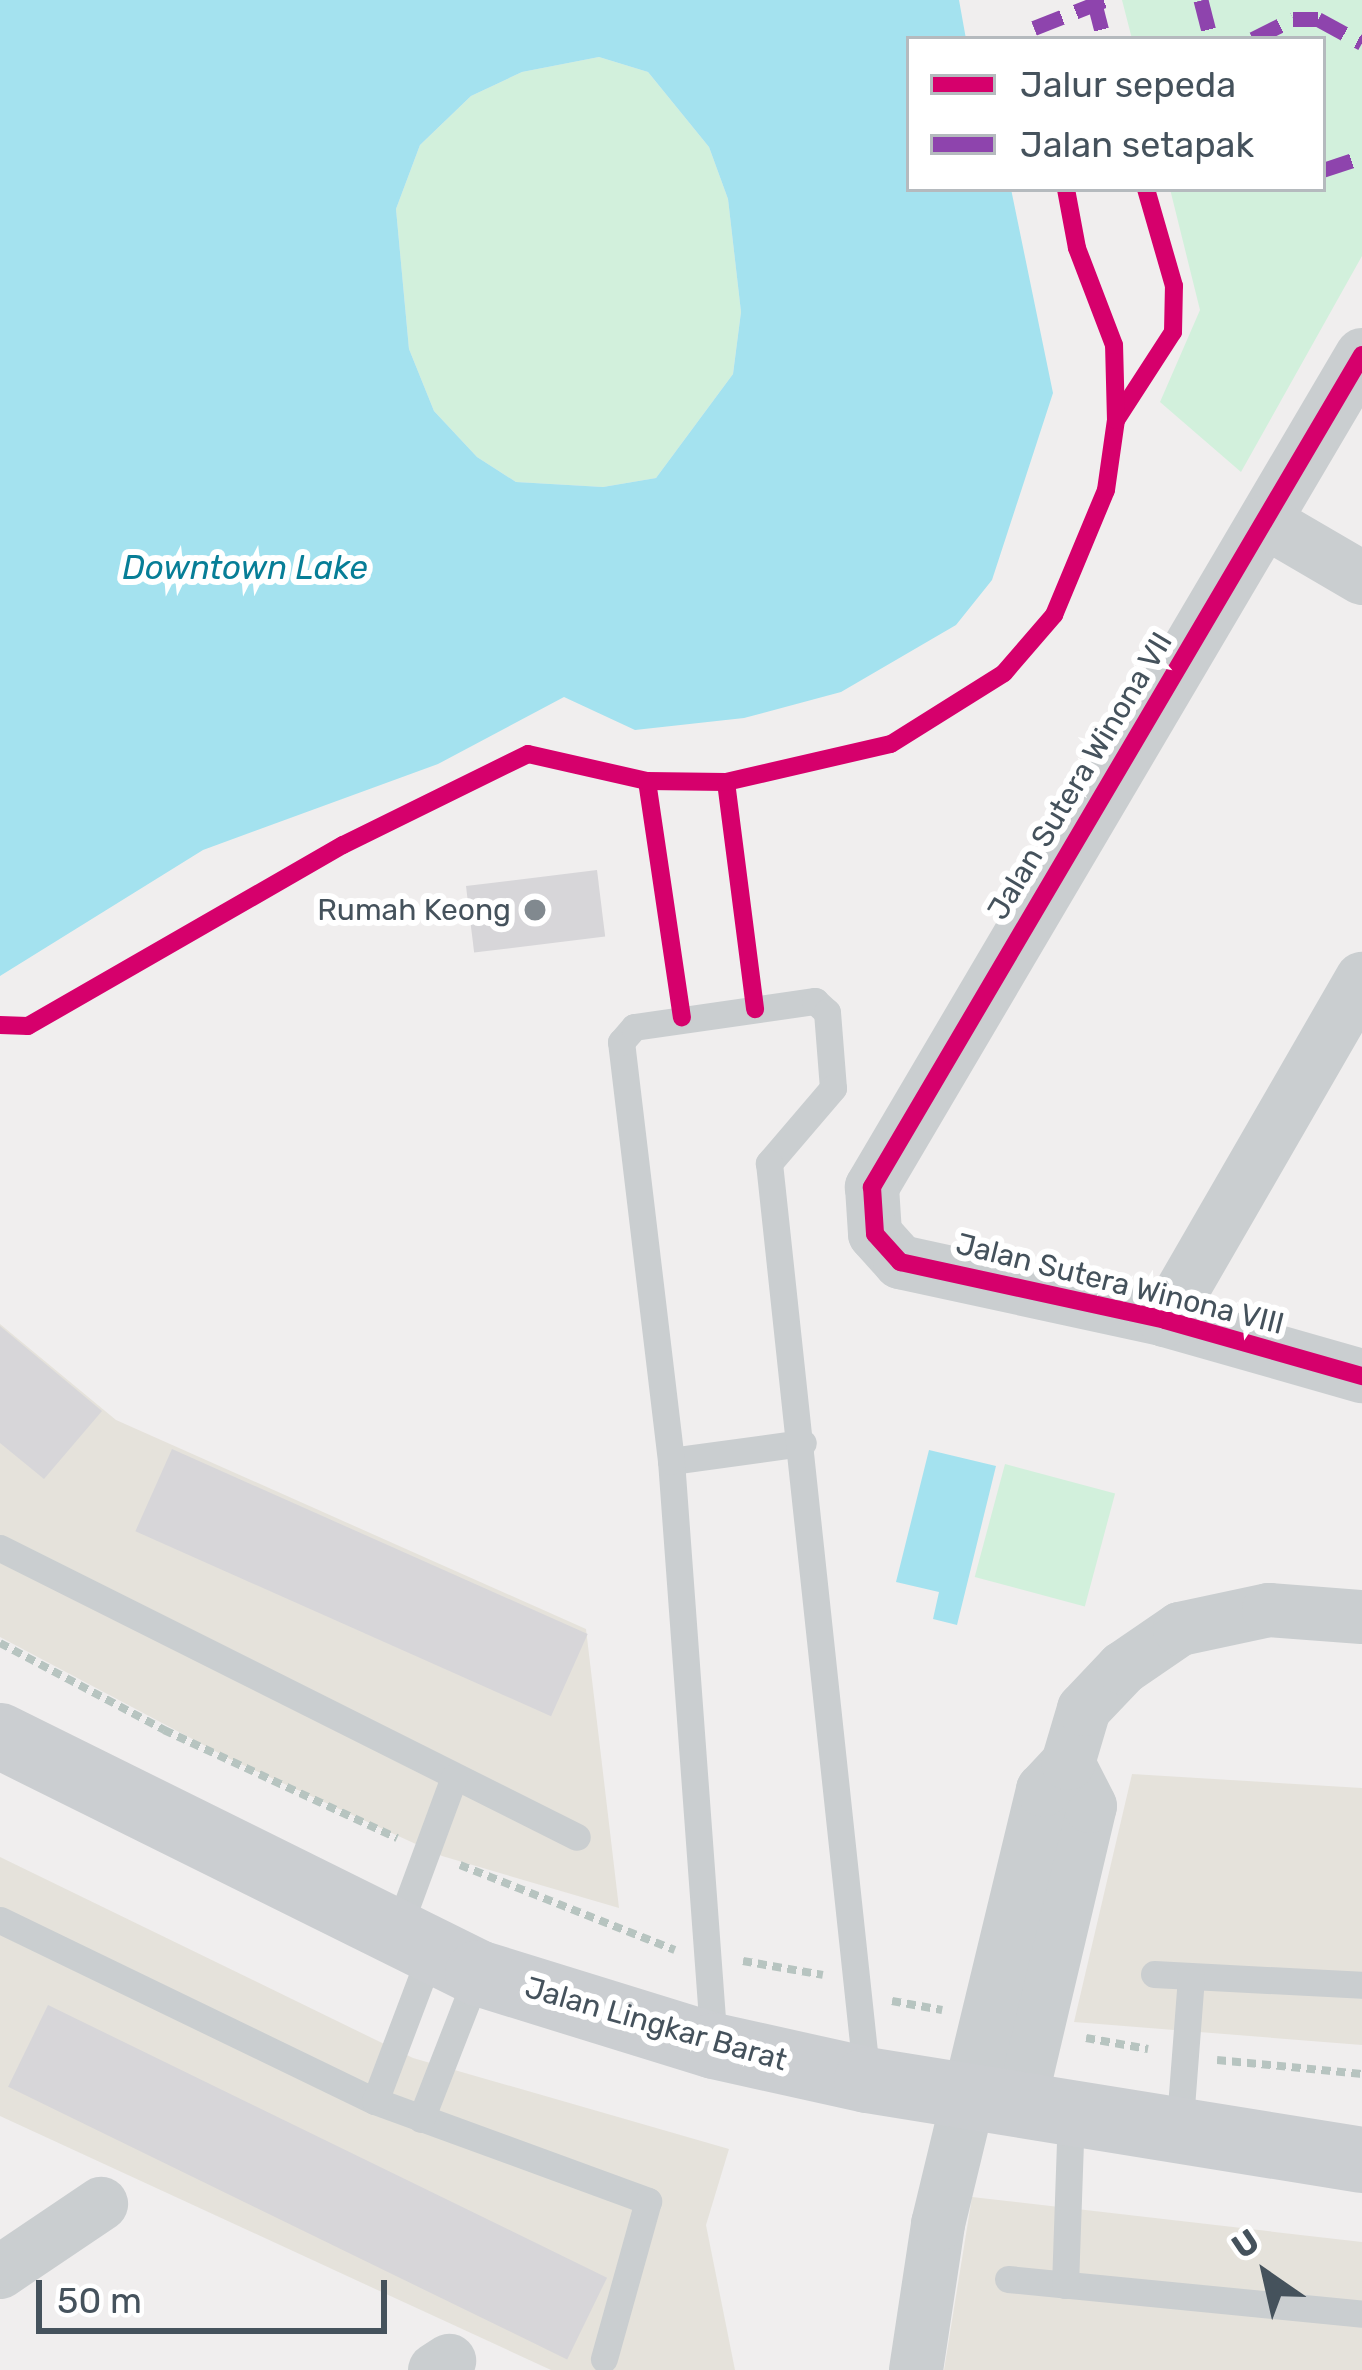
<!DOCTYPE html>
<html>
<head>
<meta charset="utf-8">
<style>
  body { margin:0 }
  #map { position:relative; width:1362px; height:2370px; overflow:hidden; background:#f0eeee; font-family:Rubik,sans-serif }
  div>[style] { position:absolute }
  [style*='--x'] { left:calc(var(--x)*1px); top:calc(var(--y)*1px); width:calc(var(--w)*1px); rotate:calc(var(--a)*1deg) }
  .commercial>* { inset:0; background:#e5e2db }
  .green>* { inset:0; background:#d2f0dc; transform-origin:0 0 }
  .water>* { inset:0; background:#a4e2ef }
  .building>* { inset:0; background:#d7d6d9; transform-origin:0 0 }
  .path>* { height:8px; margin-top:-4px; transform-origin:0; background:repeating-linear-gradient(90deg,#b7c4c0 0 9px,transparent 0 15px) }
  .lane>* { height:27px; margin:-13.5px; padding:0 13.5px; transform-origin:13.5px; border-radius:13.5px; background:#caced0 }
  .street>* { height:54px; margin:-27px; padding:0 27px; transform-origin:27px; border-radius:27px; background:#caced0 }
  .secondary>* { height:66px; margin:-33px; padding:0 33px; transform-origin:33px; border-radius:33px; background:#cbced1 }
  .quiet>* { height:15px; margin-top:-7.5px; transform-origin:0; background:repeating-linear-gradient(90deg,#8e44ad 0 30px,transparent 0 45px) }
  .cycleway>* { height:18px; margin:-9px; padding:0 9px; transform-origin:9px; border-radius:9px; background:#d6006c }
  .dots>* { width:33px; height:33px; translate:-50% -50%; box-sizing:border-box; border:6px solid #fff; border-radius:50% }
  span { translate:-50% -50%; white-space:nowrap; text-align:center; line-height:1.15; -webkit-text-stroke:12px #fff; paint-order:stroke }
  .street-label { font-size:30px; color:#45525c }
  .poi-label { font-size:30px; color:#45525c }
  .right { translate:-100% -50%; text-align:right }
  .water-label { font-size:33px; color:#077e97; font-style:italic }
  .legend { position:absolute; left:906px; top:36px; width:420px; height:156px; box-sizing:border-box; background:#fff; border:3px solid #b5babe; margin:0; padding:15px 21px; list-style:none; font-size:36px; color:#45525c }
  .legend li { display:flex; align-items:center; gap:24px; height:60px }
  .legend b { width:60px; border:3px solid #b5babe }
  .north { position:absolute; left:1206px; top:2214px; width:120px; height:120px; -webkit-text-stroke:9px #fff; paint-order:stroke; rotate:326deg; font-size:33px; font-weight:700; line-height:48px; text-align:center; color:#45525c }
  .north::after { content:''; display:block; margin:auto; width:42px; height:54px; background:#45525c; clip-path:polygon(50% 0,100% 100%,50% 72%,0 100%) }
  .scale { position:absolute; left:36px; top:2280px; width:351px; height:54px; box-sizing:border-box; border:6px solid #45525c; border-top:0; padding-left:15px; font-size:36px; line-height:42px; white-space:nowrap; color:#45525c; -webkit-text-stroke:9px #fff; paint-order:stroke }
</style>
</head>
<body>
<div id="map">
  <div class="commercial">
    <i style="clip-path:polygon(0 1324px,116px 1420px,586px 1629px,619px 1908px,442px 1856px,230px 1759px,0 1637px)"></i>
    <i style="clip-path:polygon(1132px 1774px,1362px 1788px,1362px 2045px,1074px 2022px)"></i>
    <i style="clip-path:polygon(0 1857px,413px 2058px,729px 2149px,706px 2225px,735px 2370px,551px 2370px,0 2116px)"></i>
    <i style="clip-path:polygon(972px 2197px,1362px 2242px,1362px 2370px,944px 2370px)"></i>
  </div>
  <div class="green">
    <i style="clip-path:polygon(1122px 0,1362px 0,1362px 256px,1241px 472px,1160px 402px,1200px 310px,1170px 189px,1323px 189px,1323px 39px,1132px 39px)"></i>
    <i style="clip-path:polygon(599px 57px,648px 72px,709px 147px,728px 199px,741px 312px,733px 374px,656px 478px,603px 487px,516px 482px,477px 457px,434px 411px,409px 349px,396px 209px,420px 145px,471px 96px,522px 72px)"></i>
    <i style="left:1005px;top:1464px;width:114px;height:117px;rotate:15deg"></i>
  </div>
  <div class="water">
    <i style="clip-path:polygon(evenodd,0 0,959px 0,966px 39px,909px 39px,909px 189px,1011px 189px,1053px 393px,992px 580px,956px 625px,841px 692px,744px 718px,635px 730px,564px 697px,438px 764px,203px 850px,0 976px,0 0,599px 57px,648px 72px,709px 147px,728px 199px,741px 312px,733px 374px,656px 478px,603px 487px,516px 482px,477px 457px,434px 411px,409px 349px,396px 209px,420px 145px,471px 96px,522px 72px,599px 57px)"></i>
    <i style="clip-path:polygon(929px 1450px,996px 1466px,957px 1625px,933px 1619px,939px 1592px,896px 1582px)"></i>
  </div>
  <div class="building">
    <i style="left:597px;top:870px;width:67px;height:132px;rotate:83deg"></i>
    <i style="clip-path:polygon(0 1326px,102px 1411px,44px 1479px,0 1443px)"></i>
    <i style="left:172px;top:1449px;width:455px;height:90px;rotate:24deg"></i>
    <i style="left:48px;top:2005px;width:622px;height:91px;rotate:26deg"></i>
  </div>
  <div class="path">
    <i style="--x:0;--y:1643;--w:186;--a:27.9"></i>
    <i style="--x:164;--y:1730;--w:257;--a:24.9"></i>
    <i style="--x:460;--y:1865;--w:231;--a:21.6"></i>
    <i style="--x:743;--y:1961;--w:81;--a:9.9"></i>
    <i style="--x:892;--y:2001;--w:51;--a:10.2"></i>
    <i style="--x:1086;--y:2038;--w:63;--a:10.1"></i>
    <i style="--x:1217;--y:2060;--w:146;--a:5.5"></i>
  </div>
  <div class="lane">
    <i style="--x:671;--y:1461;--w:133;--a:-7.8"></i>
    <i style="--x:0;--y:1548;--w:645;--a:26.6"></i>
    <i style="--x:0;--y:1920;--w:416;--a:25.8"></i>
    <i style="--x:375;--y:2101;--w:291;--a:20.1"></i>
    <i style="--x:648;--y:2201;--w:164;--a:105.6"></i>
    <i style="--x:396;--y:1934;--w:167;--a:-69.7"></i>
    <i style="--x:1154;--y:1974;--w:208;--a:3"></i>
    <i style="--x:714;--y:2046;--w:587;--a:-94.2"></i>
    <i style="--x:671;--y:1461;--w:422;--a:-96.8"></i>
    <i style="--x:621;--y:1042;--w:20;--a:-49"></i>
    <i style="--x:634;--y:1027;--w:183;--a:-8.2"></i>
    <i style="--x:815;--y:1001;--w:16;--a:43"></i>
    <i style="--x:827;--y:1012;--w:76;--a:85.5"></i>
    <i style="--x:833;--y:1088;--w:99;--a:130.5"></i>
    <i style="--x:769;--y:1163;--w:922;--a:83.9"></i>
    <i style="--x:375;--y:2101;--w:158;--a:-69.3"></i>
    <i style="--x:421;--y:2119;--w:157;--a:-68.7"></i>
    <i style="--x:1179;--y:2133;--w:157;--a:-85.6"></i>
    <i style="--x:1008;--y:2279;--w:356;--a:5.6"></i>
    <i style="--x:1065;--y:2285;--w:172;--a:-88"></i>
  </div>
  <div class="street">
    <i style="--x:1362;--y:355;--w:966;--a:120.5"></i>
    <i style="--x:872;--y:1187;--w:47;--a:86.3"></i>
    <i style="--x:875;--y:1234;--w:38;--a:48"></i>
    <i style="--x:900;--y:1262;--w:271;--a:12.3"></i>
    <i style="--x:1165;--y:1320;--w:205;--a:15.9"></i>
    <i style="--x:1266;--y:522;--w:111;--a:30.3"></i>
    <i style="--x:1165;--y:1320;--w:394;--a:-60"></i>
    <i style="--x:1019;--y:2106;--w:308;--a:-76.7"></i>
    <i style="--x:1090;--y:1806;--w:48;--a:-117.1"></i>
    <i style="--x:0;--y:2272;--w:122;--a:-34"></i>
    <i style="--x:435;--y:2370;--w:17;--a:-33"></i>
    <i style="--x:916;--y:2370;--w:148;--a:-81.4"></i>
    <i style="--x:938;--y:2224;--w:447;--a:-76.4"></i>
    <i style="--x:1043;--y:1790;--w:37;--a:-47"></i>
    <i style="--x:1068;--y:1763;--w:56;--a:-73.5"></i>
    <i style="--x:1084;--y:1709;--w:57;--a:-46.4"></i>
    <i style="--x:1123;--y:1668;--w:69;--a:-34.4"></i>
    <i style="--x:1180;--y:1629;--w:91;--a:-12.1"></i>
    <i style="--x:1269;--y:1610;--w:93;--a:4.3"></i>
  </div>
  <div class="secondary">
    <i style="--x:0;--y:1736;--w:534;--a:26.37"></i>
    <i style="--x:478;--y:1973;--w:247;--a:17.2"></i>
    <i style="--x:714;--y:2046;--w:157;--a:12.5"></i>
    <i style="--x:867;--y:2080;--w:501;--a:9.18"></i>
  </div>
  <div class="quiet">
    <i style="--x:1094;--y:0;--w:40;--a:75.6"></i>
    <i style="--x:1201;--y:0;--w:40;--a:75.6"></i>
    <i style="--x:1034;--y:28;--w:76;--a:-21.5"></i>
    <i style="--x:1253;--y:39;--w:45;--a:-26.6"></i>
    <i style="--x:1293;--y:19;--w:25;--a:0"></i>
    <i style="--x:1318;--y:19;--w:50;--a:28.6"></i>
    <i style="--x:1323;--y:170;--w:41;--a:-18.4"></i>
  </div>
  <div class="cycleway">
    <i style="--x:1362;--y:355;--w:966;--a:120.5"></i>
    <i style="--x:872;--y:1187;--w:47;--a:86.3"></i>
    <i style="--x:875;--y:1234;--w:38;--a:48"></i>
    <i style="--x:900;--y:1262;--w:271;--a:12.3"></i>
    <i style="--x:1165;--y:1320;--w:205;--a:15.9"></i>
    <i style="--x:1116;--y:420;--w:105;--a:-57.1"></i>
    <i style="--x:1173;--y:332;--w:46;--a:-88.8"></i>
    <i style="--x:1174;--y:286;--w:101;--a:-106.1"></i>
    <i style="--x:647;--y:781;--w:239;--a:81.6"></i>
    <i style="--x:726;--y:782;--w:229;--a:82.7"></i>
    <i style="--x:0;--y:1025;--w:28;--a:2"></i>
    <i style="--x:28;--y:1026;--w:363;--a:-29.9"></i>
    <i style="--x:343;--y:845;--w:206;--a:-26.2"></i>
    <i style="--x:528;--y:754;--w:122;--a:12.8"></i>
    <i style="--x:647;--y:781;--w:79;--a:0.7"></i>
    <i style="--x:726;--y:782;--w:169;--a:-13"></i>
    <i style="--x:891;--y:744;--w:133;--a:-32.1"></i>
    <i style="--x:1004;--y:673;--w:77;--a:-49.2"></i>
    <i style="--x:1054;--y:615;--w:135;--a:-67.4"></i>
    <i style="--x:1106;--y:490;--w:71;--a:-81.9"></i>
    <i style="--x:1116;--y:420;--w:75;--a:-91.5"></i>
    <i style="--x:1114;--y:345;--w:104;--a:-110.9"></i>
    <i style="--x:1077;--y:248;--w:60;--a:-100.6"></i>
  </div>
  <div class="dots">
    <i style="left:535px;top:910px;background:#81898f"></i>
  </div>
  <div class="street-label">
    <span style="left:1080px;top:776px;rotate:-59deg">Jalan Sutera Winona VII</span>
    <span style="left:1120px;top:1284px;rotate:14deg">Jalan Sutera Winona VIII</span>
    <span style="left:656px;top:2024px;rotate:16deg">Jalan Lingkar Barat</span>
  </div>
  <div class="poi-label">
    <span class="right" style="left:511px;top:910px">Rumah Keong</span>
  </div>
  <div class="water-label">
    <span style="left:245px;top:568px">Downtown Lake</span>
  </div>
  <ul class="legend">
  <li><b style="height:15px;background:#d6006c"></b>Jalur sepeda</li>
  <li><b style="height:15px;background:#8e44ad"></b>Jalan setapak</li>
  </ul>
  <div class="north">U</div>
  <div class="scale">50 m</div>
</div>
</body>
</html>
